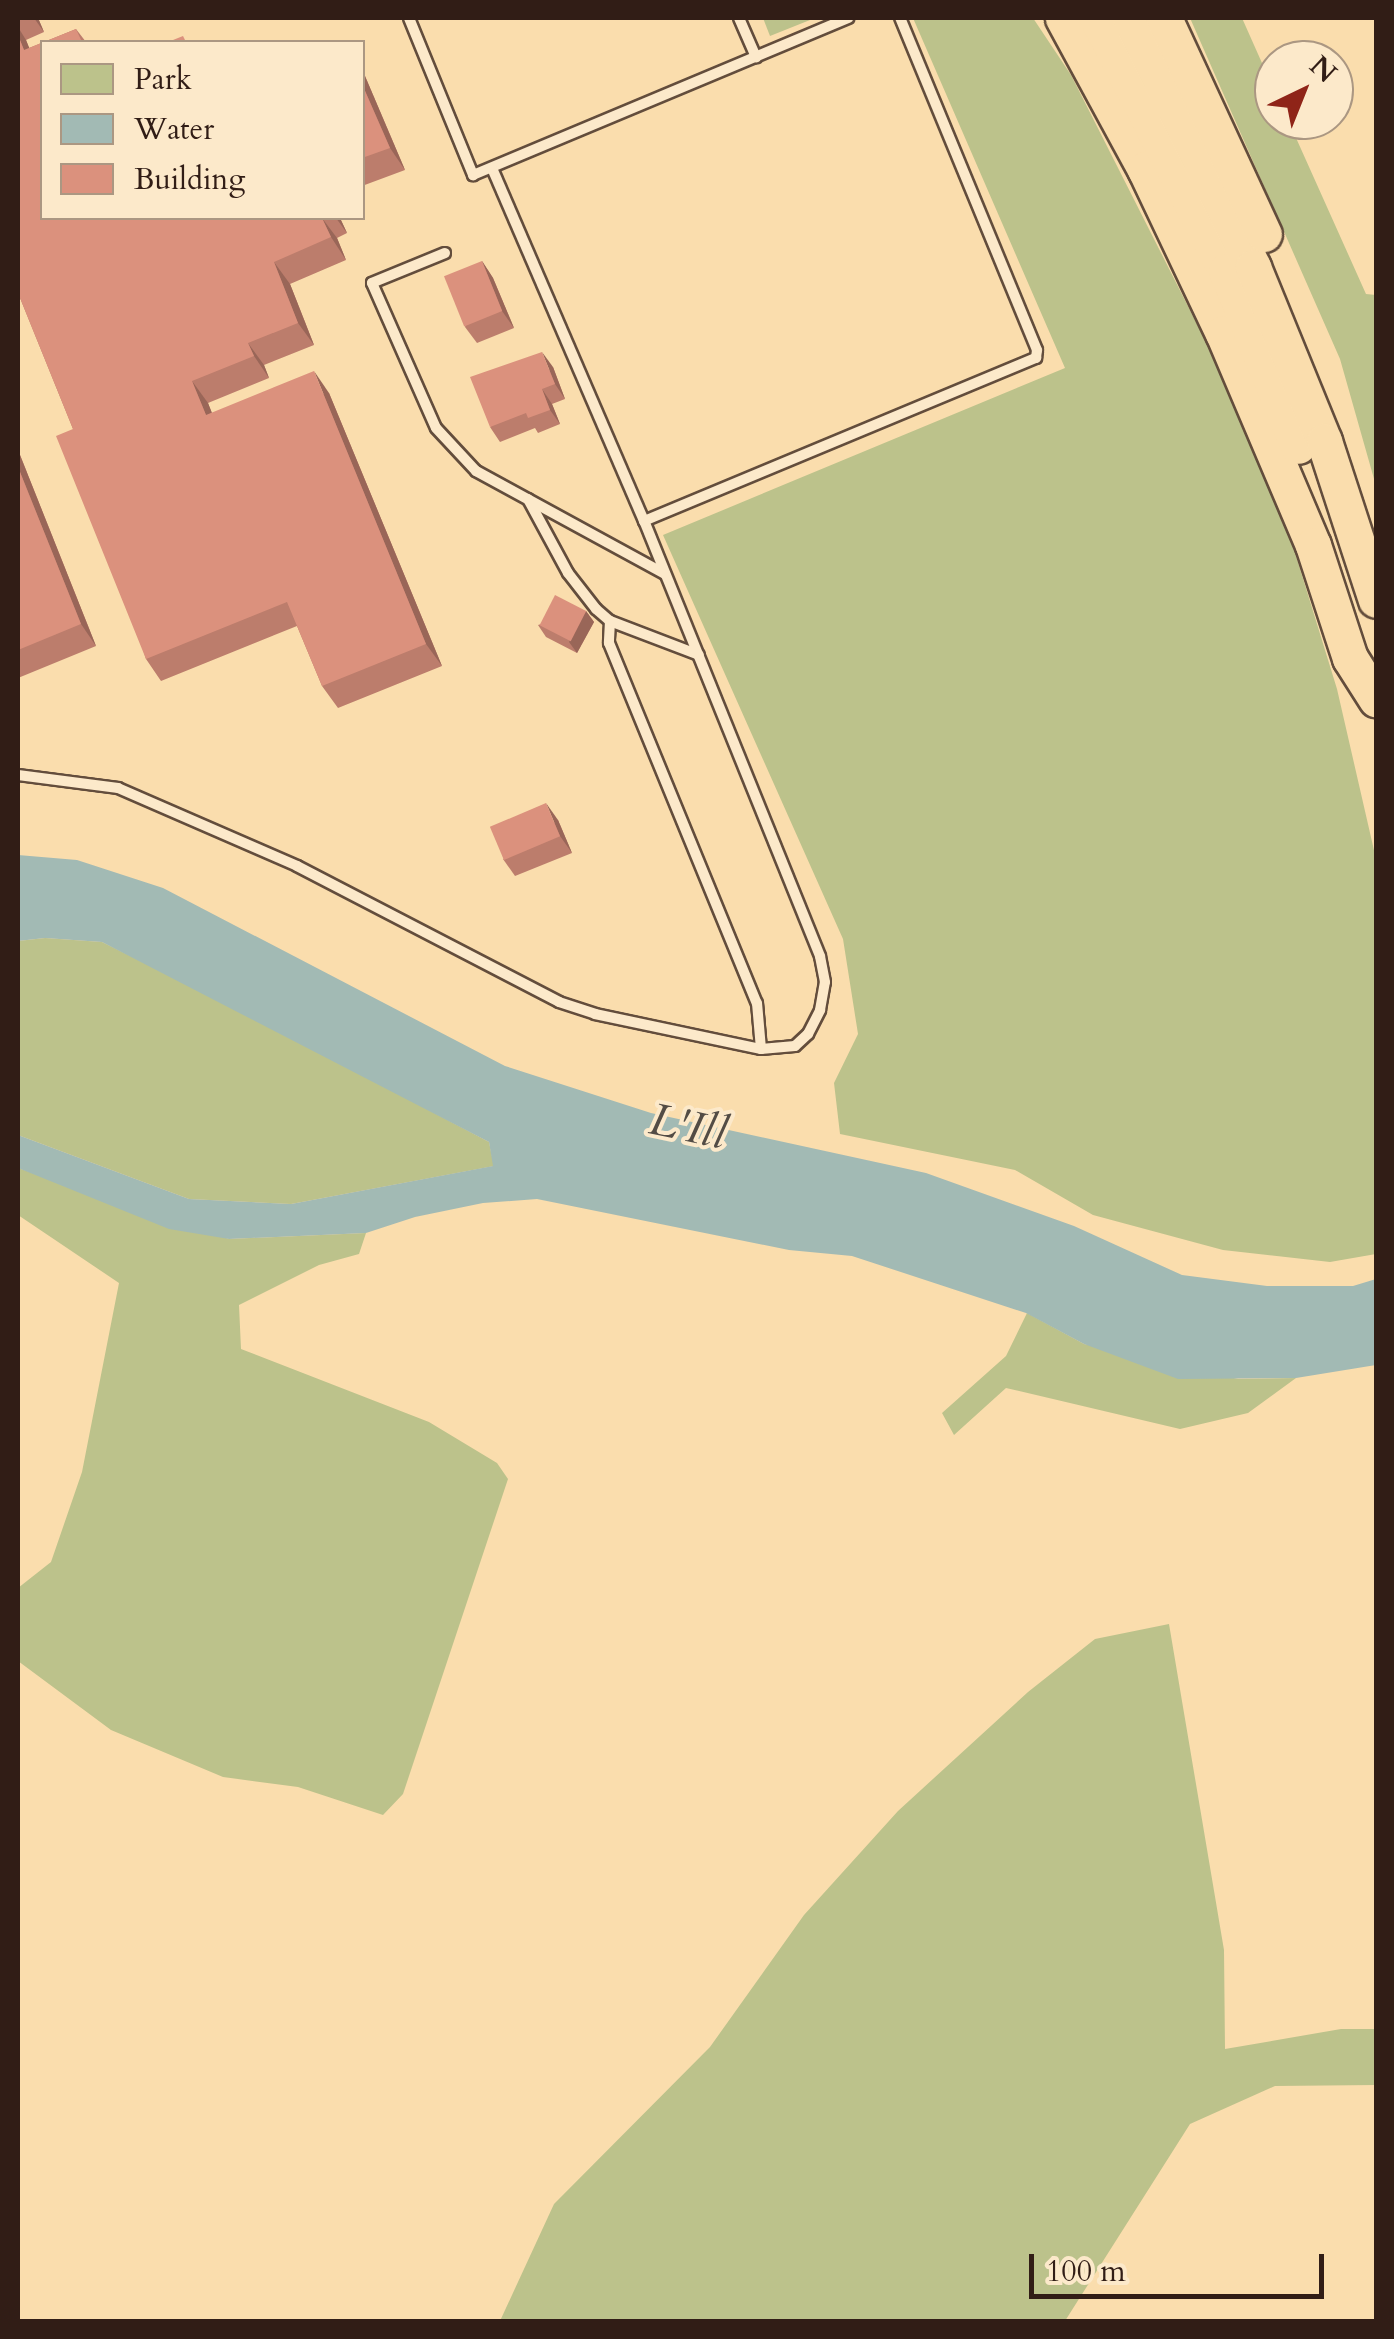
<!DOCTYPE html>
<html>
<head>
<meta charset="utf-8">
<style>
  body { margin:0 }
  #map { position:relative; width:1394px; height:2339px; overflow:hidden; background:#faddad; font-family:Cardo,serif }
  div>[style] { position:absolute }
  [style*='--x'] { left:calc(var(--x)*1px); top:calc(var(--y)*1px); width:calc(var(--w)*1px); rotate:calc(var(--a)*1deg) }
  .green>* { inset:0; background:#bcc28b }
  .water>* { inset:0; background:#a2bab4 }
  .roads { filter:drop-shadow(2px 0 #634d3c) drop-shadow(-2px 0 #634d3c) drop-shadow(0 2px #634d3c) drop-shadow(0 -2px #634d3c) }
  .lane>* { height:10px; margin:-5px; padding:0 5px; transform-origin:5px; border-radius:5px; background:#fce9ca }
  .highway>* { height:35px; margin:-17.5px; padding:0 17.5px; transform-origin:17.5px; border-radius:17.5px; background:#faddad }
  .wall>* { inset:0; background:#bc7d6c }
  .shaded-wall>* { inset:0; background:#996658 }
  .building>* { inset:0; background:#db917d; transform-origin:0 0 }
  span { translate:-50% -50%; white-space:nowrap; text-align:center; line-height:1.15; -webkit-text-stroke:8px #fce9ca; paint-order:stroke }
  .water-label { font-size:45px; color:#534c45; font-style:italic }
  .frame { position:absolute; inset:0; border:20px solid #311d16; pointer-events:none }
  .legend { position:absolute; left:40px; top:40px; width:325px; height:180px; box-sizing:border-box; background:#fce9ca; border:2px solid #ab9782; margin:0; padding:12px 18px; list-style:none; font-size:30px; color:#311d16 }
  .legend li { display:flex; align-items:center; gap:20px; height:50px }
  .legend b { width:50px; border:2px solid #ab9782 }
  .north { position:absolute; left:1254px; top:40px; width:100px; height:100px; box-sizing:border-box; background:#fce9ca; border:2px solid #ab9782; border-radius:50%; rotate:43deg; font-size:28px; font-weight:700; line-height:40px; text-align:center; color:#311d16 }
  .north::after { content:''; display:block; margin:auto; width:35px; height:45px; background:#8f2418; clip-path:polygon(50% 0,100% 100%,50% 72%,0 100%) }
  .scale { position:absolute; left:1029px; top:2254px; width:295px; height:45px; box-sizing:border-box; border:5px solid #311d16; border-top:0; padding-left:12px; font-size:30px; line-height:35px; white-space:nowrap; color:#311d16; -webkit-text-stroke:8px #fce9ca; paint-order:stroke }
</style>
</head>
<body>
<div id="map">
  <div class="green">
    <i style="clip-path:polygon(763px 18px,815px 18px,770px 36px)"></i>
    <i style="clip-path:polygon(913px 18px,1033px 18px,1071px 75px,1240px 409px,1293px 546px,1337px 689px,1376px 859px,1376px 1254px,1330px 1262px,1223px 1250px,1093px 1215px,1015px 1170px,840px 1134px,834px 1083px,858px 1034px,843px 939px,663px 535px,1065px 368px)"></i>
    <i style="clip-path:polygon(1190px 18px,1242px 18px,1274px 90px,1274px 120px,1288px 120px,1366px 294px,1376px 295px,1376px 486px,1340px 359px)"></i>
    <i style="clip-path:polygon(45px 938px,102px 942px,234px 1007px,489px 1142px,494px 1166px,291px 1204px,189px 1199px,18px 1135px,18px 941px)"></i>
    <i style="clip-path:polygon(18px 1168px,229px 1239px,366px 1233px,359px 1254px,319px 1265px,239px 1305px,241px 1349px,429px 1422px,497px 1463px,508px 1479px,403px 1794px,383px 1815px,298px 1787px,223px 1777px,111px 1730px,18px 1661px,18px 1588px,51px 1562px,82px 1472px,119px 1283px,18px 1215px)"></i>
    <i style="clip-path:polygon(1027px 1313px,1084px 1344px,1238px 1379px,1296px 1378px,1248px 1413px,1180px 1429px,1006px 1388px,954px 1435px,942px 1413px,1006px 1356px)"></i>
    <i style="clip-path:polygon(1169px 1624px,1224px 1950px,1225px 2049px,1341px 2029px,1376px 2029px,1376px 2085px,1275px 2086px,1190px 2124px,1065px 2321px,500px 2321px,554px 2204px,710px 2047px,804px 1915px,898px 1811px,1028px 1692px,1095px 1639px)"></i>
  </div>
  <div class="water">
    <i style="clip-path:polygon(18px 855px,77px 860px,163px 888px,505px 1066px,651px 1113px,926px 1173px,1074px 1226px,1182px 1275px,1267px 1286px,1353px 1286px,1376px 1279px,1376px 1365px,1296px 1378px,1178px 1379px,1084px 1344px,1026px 1313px,852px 1256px,789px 1250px,537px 1199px,483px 1203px,415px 1217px,366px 1233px,229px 1239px,169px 1229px,18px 1168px,18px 1135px,189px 1199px,291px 1204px,493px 1166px,489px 1142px,102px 942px,45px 938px,18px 941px)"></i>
  </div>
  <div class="roads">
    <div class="lane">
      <i style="--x:409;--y:18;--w:170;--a:67.8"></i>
      <i style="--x:473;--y:175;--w:407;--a:-22.7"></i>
      <i style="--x:739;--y:18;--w:43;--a:66.4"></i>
      <i style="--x:445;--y:253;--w:79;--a:157.7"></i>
      <i style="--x:372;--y:283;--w:158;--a:66.2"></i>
      <i style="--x:436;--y:428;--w:59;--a:47.1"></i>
      <i style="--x:476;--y:471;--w:215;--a:28.6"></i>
      <i style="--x:528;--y:499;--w:84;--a:61.6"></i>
      <i style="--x:568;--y:573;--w:46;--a:52.1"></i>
      <i style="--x:596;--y:609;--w:18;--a:41"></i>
      <i style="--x:610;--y:621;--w:95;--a:20.9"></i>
      <i style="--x:644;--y:521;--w:425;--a:-22.6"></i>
      <i style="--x:1036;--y:358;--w:8;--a:-83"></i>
      <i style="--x:1037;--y:350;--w:359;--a:-112.4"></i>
      <i style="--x:610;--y:621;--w:22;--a:93"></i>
      <i style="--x:609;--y:643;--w:389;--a:67.7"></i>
      <i style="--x:757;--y:1003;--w:46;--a:85"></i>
      <i style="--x:18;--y:775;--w:101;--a:7.4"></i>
      <i style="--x:118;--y:788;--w:195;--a:23.5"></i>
      <i style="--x:297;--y:866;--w:295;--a:27.4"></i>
      <i style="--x:559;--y:1002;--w:38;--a:18"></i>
      <i style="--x:595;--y:1014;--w:170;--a:11.9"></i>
      <i style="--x:761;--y:1049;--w:34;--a:-5"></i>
      <i style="--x:795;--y:1046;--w:18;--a:-43"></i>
      <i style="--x:808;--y:1034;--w:27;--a:-63"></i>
      <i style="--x:820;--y:1010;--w:28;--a:-80"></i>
      <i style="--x:825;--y:982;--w:26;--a:-101"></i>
      <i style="--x:820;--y:956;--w:469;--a:-112"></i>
      <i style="--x:644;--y:521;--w:384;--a:-113.3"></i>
    </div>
    <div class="highway">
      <i style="--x:1063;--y:18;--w:172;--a:61.5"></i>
      <i style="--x:1145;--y:169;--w:182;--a:64.6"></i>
      <i style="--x:1223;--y:333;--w:230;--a:67"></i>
      <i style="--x:1313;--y:545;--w:119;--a:71.9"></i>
      <i style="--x:1350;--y:658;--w:49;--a:57.6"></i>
      <i style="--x:1097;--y:18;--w:284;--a:63"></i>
      <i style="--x:1226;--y:271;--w:189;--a:67.6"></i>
      <i style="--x:1130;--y:18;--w:278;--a:63.7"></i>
      <i style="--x:1253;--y:267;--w:188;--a:67.8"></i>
      <i style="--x:1324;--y:441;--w:167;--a:71.9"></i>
      <i style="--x:1164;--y:18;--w:238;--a:65.2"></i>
    </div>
  </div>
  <div class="wall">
    <i style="clip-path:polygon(18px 18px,38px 18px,44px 32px,26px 40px,29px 48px,76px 29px,86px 42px,42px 42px,42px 218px,340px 218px,347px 233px,337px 238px,346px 260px,290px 284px,314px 345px,264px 365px,269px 378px,208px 403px,212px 413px,329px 393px,442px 666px,338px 708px,322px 686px,297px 626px,161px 681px,146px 659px,73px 429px,18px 293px)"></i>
    <i style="clip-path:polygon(362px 69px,405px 170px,362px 186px)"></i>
    <i style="clip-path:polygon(482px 261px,493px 278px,514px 328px,477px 343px,465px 327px)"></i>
    <i style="clip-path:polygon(553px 367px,565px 399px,552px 404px,560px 424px,538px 433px,535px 428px,500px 442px,490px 427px)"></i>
    <i style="clip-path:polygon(18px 450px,96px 646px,18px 678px)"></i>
    <i style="clip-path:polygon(586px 611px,594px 622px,577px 653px,546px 637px,538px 625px)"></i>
    <i style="clip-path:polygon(558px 820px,572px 853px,515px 876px,503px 859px)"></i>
  </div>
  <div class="shaded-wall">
    <i style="clip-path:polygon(34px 18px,38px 18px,44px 32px)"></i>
    <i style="clip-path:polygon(18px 27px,26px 40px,39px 72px,24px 50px,18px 35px)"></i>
    <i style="clip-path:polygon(362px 69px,405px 170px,390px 148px,362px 84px)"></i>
    <i style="clip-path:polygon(322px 218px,337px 238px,346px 260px,331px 237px)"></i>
    <i style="clip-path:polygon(336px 218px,340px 218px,347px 233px)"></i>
    <i style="clip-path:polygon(482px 261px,493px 278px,514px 328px,502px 311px)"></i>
    <i style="clip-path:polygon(274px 262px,290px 284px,314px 345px,298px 323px)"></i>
    <i style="clip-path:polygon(248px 343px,264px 365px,269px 378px,254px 356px)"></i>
    <i style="clip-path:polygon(542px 352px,553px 367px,565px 399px,555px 384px)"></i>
    <i style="clip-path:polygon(314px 371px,329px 393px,442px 666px,426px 644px)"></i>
    <i style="clip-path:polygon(192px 381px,208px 403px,221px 437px,206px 415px)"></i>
    <i style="clip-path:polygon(542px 389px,552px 404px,560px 424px,550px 410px)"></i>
    <i style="clip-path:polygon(18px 450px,96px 646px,81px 624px,18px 467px)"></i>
    <i style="clip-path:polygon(586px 611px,594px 622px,577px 653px,569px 642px)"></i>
    <i style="clip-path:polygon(546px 803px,558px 820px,572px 853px,560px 836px)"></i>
  </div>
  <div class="building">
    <i style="clip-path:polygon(76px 29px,82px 42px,42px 42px,42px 218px,322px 218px,331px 237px,274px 262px,298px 323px,248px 343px,254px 356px,192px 381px,206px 415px,314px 371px,426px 644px,322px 686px,287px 602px,146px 659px,56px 436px,73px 429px,18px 293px,18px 35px,24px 50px)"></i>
    <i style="clip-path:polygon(183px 36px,186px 42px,168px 42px)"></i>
    <i style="clip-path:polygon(362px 84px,390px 148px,362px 158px)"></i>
    <i style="left:482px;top:261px;width:54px;height:41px;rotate:68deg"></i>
    <i style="clip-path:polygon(542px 352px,555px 384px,542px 389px,550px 410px,528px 418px,526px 413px,490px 427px,470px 377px)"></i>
    <i style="clip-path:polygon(18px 467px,81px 624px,18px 650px)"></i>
    <i style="left:555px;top:595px;width:35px;height:34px;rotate:27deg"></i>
    <i style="left:546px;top:803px;width:36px;height:61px;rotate:67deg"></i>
  </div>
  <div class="water-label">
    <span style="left:688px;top:1127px;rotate:12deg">L'Ill</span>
  </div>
  <div class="frame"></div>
  <ul class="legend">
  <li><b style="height:28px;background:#bcc28b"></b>Park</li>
  <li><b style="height:28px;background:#a2bab4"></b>Water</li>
  <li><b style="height:28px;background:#db917d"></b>Building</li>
  </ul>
  <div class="north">N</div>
  <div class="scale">100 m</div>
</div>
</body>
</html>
